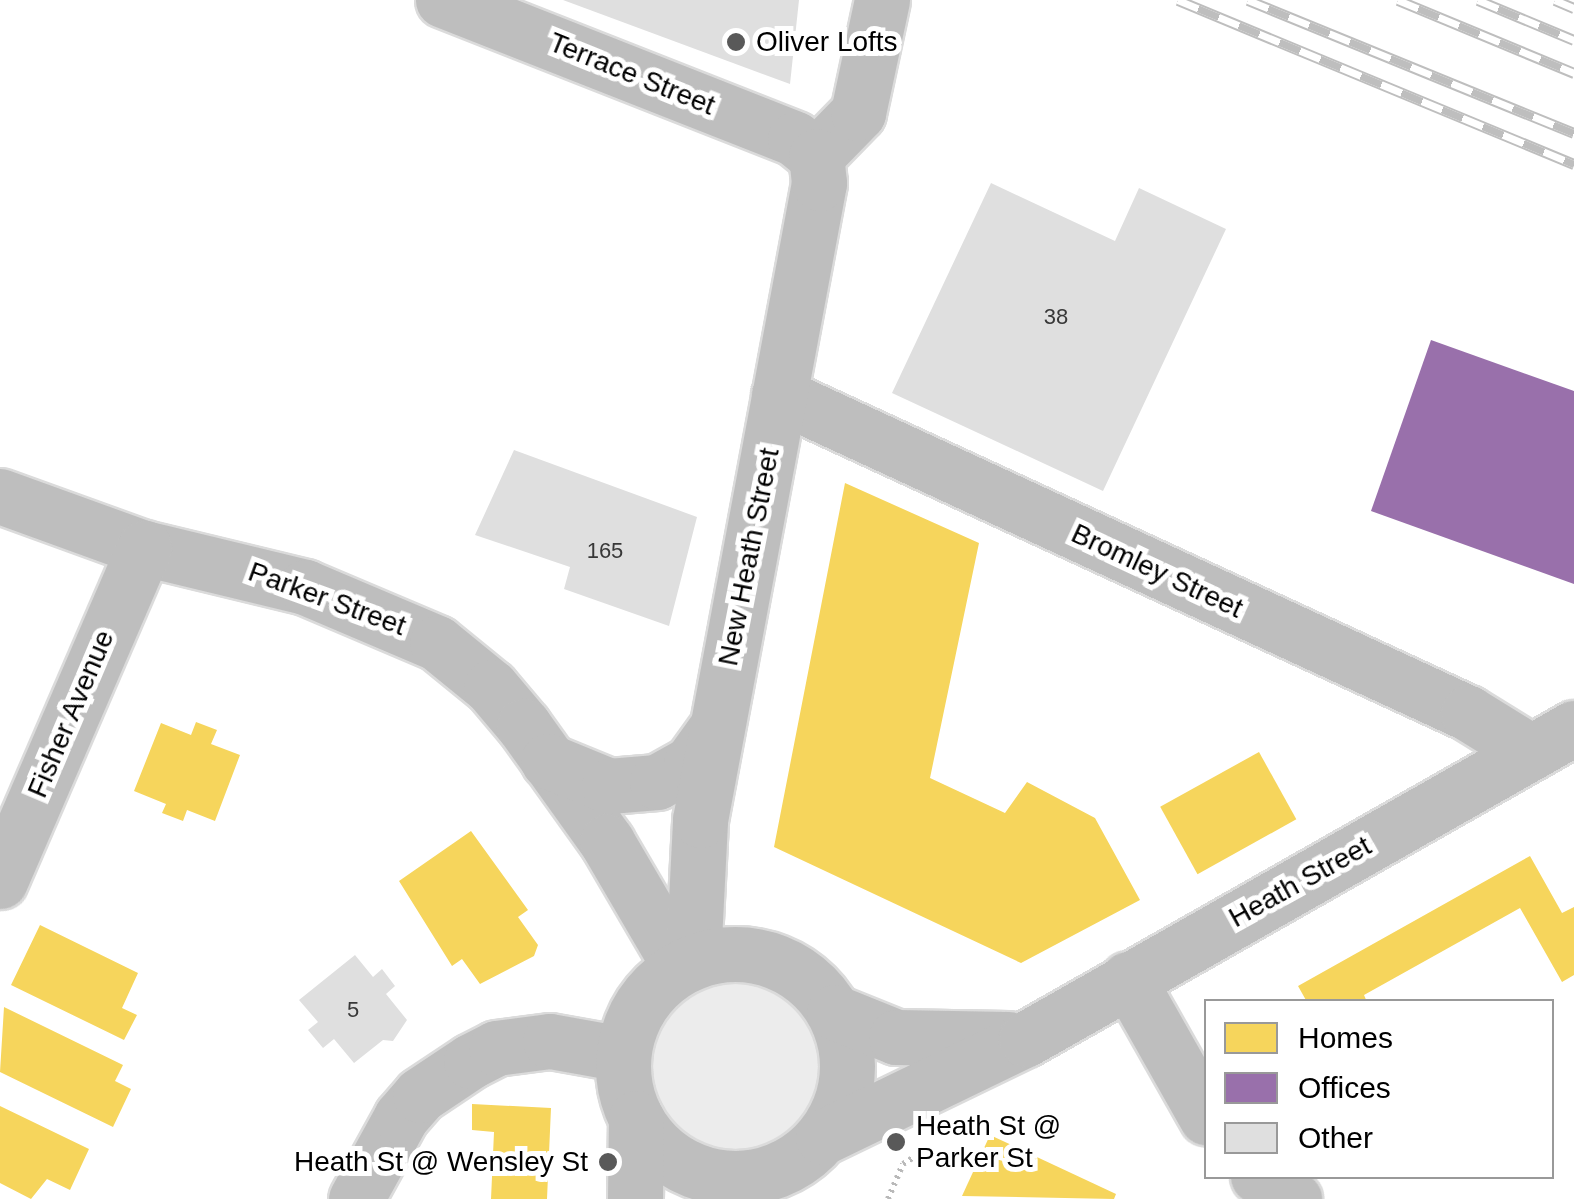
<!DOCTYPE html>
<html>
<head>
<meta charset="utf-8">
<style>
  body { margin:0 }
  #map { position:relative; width:1574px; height:1199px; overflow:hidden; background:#fff; font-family:Helvetica,sans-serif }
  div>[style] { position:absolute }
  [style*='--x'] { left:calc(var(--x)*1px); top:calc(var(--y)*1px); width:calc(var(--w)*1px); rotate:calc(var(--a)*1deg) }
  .green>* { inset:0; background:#ececec }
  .round { border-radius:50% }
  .homes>* { inset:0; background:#f6d55c; transform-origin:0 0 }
  .offices>* { inset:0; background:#9970ab }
  .building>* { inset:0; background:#dfdfdf }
  .path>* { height:6px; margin-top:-3px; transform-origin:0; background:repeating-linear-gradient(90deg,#b9b9b9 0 2.5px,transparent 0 7.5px) }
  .roads { filter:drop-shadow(2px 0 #dbdbdb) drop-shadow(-2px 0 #dbdbdb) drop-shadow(0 2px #dbdbdb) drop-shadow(0 -2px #dbdbdb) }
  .minor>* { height:55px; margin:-27.5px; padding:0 27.5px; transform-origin:27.5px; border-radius:27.5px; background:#bebebe }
  .major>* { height:55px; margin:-27.5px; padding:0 27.5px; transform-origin:27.5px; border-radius:27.5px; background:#bebebe }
  .major>.ring { margin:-27.5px; padding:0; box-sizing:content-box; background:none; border:55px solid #bebebe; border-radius:50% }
  .rail>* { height:11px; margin-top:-5.5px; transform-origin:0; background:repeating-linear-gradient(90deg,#fff 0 22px,#bebebe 0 44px); box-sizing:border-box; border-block:2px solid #bebebe }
  .dots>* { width:28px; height:28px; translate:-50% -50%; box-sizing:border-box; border:5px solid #fff; border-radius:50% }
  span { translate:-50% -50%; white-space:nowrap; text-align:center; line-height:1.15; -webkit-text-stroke:10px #fff; paint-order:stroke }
  .number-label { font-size:22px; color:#383838 }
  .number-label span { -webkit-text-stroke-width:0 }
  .poi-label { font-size:28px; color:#000 }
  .left { translate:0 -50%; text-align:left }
  .right { translate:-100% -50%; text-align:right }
  .street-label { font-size:28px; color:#000 }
  .legend { position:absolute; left:1204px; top:999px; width:350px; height:180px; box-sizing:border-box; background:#fff; border:2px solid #999; margin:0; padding:12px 18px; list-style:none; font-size:30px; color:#000 }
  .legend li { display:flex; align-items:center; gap:20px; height:50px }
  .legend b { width:50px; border:2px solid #999 }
</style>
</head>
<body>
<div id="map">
  <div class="green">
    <i class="round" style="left:644px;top:980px;width:186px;height:186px"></i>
  </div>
  <div class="homes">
    <i style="clip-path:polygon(845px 483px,979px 543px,930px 778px,1005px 813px,1027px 782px,1095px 818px,1140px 900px,1021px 963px,774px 847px)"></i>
    <i style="clip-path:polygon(196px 722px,217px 730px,211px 744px,240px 755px,215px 821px,187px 810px,183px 821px,162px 813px,166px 804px,134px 791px,161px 723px,191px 735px)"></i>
    <i style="left:1259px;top:752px;width:77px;height:113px;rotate:61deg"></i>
    <i style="clip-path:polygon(471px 831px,528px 910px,518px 917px,538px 945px,534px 956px,480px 984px,462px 959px,452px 966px,399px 881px)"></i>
    <i style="clip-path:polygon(1530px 856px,1562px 913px,1574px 907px,1574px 975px,1562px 982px,1520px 908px,1364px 995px,1367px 1002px,1307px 1002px,1298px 986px)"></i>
    <i style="clip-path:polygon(40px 925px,138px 973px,122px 1008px,137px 1015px,124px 1040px,11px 985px)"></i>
    <i style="clip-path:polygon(4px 1007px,123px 1065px,115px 1081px,131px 1089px,113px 1127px,0 1072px)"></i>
    <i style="clip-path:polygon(472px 1104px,551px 1108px,547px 1199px,491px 1199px,494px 1132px,472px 1130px)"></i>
    <i style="clip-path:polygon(0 1106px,89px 1149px,70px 1190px,47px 1179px,31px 1199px,0 1183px)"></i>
    <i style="clip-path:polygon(990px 1135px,1116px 1194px,1114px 1199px,962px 1196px)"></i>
  </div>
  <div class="offices">
    <i style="clip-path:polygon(1431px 340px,1574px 391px,1574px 584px,1371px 511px)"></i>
  </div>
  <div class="building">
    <i style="clip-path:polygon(563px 0,799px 0,790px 84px)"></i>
    <i style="clip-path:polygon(991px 183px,1115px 241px,1139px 188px,1226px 229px,1103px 491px,892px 393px)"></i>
    <i style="clip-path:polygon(514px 450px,697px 517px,669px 626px,564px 589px,570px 567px,475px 535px)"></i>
    <i style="clip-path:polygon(355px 955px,373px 977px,382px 969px,395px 986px,386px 994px,407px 1020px,393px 1041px,383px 1040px,354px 1063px,334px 1039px,323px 1048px,308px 1030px,318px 1022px,299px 1000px)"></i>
  </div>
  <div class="path">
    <i style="--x:888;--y:1199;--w:38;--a:-67"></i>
    <i style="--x:903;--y:1164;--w:15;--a:-32"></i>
  </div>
  <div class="roads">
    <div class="minor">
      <i style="--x:443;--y:0;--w:378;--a:21.5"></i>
      <i style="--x:795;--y:139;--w:27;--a:39"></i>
      <i style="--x:816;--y:156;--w:60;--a:-45.7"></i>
      <i style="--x:858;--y:113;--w:116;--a:-78"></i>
      <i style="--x:779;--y:395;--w:759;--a:24.78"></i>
      <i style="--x:1468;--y:713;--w:74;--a:31.8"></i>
      <i style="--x:0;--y:496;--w:153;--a:19.9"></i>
      <i style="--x:144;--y:548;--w:166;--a:13.6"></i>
      <i style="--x:305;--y:587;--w:143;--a:23"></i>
      <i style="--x:437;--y:643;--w:70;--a:39.2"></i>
      <i style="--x:491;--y:687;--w:51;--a:49.8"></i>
      <i style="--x:524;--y:726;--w:143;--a:54.4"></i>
      <i style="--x:607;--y:842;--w:143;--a:59.7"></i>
      <i style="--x:548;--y:761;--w:66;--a:22.3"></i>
      <i style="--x:609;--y:786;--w:48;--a:-4.8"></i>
      <i style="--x:657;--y:782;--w:39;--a:-29"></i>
      <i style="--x:691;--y:763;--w:44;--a:-54.2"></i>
      <i style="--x:0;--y:881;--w:363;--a:-66.6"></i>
      <i style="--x:693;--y:960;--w:140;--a:-87.1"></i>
      <i style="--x:700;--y:820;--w:648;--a:-79.42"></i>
      <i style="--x:819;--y:183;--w:27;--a:-96"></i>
      <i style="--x:1128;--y:979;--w:159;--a:60.5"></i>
      <i style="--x:1258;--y:1176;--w:43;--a:32.6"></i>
      <i style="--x:356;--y:1199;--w:94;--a:-61.2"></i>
      <i style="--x:401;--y:1117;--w:29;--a:-49"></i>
      <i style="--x:420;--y:1095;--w:61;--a:-33.7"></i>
      <i style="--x:471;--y:1061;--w:28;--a:-27"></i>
      <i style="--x:496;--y:1048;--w:54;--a:-7.4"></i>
      <i style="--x:550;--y:1041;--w:74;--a:10.1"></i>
    </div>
    <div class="major">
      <i class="ring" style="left:623px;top:954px;width:169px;height:169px"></i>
      <i style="--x:834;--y:1012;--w:67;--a:22"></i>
      <i style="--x:896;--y:1037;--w:112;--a:1"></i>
      <i style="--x:823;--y:1137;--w:225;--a:-25.8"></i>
      <i style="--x:1026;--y:1039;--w:630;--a:-29.58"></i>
      <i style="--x:635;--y:1199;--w:81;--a:-89.3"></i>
    </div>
  </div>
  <div class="rail">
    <i style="--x:1178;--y:0;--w:429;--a:22.5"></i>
    <i style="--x:1248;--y:0;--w:352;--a:22.2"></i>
    <i style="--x:1398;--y:0;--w:191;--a:22.5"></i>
    <i style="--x:1478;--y:0;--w:104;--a:22.6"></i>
    <i style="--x:1555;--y:0;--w:21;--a:23"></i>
  </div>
  <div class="dots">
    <i style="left:736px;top:42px;background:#595959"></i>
    <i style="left:896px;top:1142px;background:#595959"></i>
    <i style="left:608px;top:1162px;background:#595959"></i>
  </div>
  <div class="number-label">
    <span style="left:1056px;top:317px">38</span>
    <span style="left:605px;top:551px">165</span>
    <span style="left:353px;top:1010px">5</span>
  </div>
  <div class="poi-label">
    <span class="left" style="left:756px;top:42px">Oliver Lofts</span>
    <span class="left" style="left:916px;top:1142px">Heath St @<br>Parker St</span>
    <span class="right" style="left:588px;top:1162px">Heath St @ Wensley St</span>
  </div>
  <div class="street-label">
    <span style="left:632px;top:74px;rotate:22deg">Terrace Street</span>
    <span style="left:749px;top:557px;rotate:-79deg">New Heath Street</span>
    <span style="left:1157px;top:571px;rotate:25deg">Bromley Street</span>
    <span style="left:327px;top:599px;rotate:20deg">Parker Street</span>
    <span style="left:71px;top:714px;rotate:-67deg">Fisher Avenue</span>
    <span style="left:1300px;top:882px;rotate:-29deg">Heath Street</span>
  </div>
  <ul class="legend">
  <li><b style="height:28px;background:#f6d55c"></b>Homes</li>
  <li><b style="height:28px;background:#9970ab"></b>Offices</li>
  <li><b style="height:28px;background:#dfdfdf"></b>Other</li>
  </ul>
</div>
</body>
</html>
